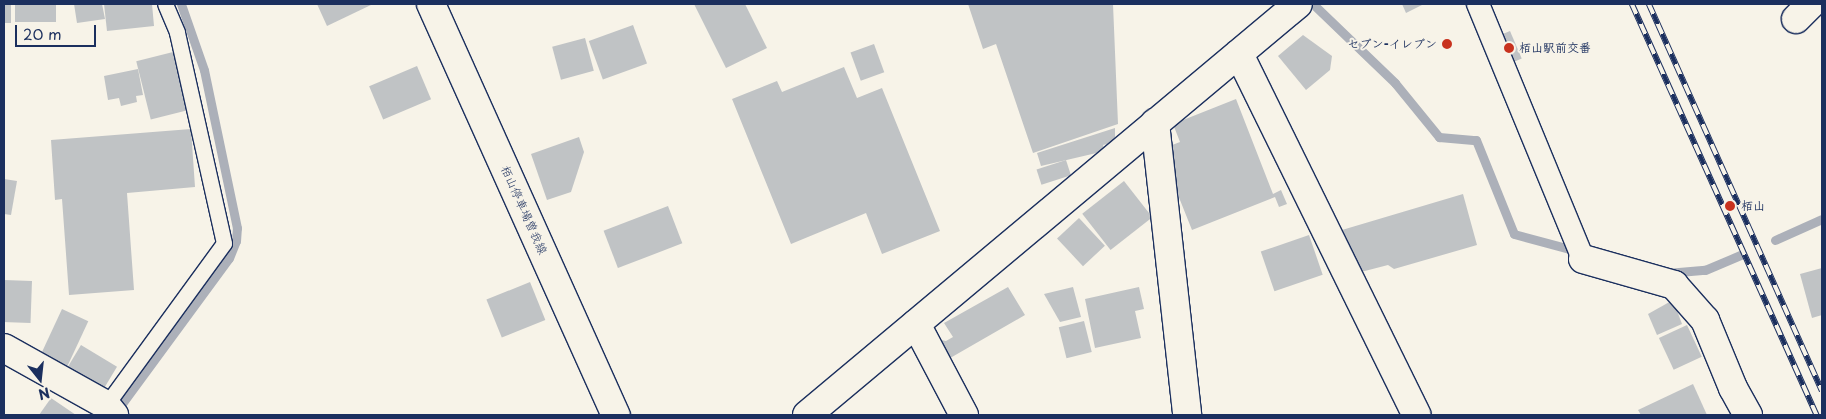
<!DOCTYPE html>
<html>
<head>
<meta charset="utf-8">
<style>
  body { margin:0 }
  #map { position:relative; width:1826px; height:419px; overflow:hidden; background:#f7f3e8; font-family:"Playpen Sans","Klee One",sans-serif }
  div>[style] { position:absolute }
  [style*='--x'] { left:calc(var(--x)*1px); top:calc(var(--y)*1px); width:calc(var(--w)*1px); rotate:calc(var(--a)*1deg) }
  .stream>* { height:9px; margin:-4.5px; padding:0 4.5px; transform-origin:4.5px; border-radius:4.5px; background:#acb0b9 }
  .building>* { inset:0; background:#c0c3c5; transform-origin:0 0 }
  .roads { filter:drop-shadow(1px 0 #1b2f5e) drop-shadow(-1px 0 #1b2f5e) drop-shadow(0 1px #1b2f5e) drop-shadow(0 -1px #1b2f5e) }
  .service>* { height:15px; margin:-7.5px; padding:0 7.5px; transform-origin:7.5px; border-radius:7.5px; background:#f7f3e8 }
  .pedestrian>* { height:22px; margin:-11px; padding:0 11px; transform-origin:11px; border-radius:11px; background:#f7f3e8 }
  .minor>* { height:28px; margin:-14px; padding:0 14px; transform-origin:14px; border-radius:14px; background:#f7f3e8 }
  .tertiary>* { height:28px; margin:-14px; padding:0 14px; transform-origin:14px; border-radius:14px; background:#f7f3e8 }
  .secondary>* { height:28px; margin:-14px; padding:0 14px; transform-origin:14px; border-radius:14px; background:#f7f3e8 }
  .rail>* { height:5.5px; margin-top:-2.75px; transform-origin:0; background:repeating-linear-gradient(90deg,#f7f3e8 0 11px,#1b2f5e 0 22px); box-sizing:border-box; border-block:1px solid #1b2f5e }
  .dots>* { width:14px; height:14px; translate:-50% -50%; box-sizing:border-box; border:2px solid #f7f3e8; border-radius:50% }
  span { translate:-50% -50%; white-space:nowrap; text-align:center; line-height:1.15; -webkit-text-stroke:4px #f7f3e8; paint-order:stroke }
  .poi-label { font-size:12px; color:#1b2f5e; font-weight:700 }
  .right { translate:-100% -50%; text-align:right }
  .left { translate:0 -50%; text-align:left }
  .street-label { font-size:12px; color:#1b2f5e }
  .frame { position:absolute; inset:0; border:5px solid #1b2f5e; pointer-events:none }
  .north { position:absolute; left:15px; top:354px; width:50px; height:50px; -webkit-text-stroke:4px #f7f3e8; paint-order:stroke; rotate:164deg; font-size:14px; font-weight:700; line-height:20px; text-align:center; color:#1b2f5e }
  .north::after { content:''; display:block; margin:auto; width:18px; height:22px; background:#1b2f5e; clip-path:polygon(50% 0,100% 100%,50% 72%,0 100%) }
  .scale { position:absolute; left:15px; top:25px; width:81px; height:22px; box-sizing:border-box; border:2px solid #1b2f5e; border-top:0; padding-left:6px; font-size:15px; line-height:18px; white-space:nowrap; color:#1b2f5e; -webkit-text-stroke:4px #f7f3e8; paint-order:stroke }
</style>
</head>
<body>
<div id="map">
  <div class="stream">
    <i style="--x:1313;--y:4;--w:114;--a:43.9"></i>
    <i style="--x:1395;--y:83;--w:70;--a:50.8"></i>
    <i style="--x:1439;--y:137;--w:37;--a:5"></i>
    <i style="--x:1476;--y:140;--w:101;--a:68"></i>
    <i style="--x:1514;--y:234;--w:65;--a:15.1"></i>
    <i style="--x:1775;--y:240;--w:51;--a:-24.1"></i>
    <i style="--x:1667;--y:273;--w:38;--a:-5"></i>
    <i style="--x:1705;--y:270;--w:39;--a:-23"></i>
    <i style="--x:115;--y:413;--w:192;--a:-53.7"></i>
    <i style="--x:229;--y:258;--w:18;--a:-68"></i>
    <i style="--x:236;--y:241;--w:13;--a:-86"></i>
    <i style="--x:237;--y:228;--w:161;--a:-101.8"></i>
    <i style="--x:204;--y:70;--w:70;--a:-109.2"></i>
  </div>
  <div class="building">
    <i style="left:4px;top:4px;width:7px;height:19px"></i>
    <i style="left:15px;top:4px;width:41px;height:18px"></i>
    <i style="clip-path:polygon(74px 4px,102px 4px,105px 19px,77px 23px)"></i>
    <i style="clip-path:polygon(104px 4px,152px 4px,154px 26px,107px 31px)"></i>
    <i style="clip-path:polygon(317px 4px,373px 4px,327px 26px)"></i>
    <i style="clip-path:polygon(694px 4px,745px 4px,767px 48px,726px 68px)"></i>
    <i style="clip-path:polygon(968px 4px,1113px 4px,1118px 124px,1033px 153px,996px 44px,983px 49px)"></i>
    <i style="clip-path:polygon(1402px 4px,1424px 4px,1406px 13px)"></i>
    <i style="left:633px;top:25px;width:41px;height:47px;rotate:70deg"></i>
    <i style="left:1510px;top:31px;width:30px;height:15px;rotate:67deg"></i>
    <i style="clip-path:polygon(1303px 35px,1332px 56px,1330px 70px,1306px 90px,1278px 56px)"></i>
    <i style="left:585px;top:38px;width:34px;height:34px;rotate:75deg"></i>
    <i style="left:874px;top:44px;width:30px;height:25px;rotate:70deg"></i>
    <i style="left:177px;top:51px;width:60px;height:42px;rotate:76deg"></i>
    <i style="left:417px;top:66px;width:36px;height:52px;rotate:67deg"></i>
    <i style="clip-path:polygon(844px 67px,857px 98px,882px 88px,940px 231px,882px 254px,866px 213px,791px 244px,732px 99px,777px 81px,782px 92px)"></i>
    <i style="clip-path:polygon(138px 69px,143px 95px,136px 96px,137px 102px,121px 106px,119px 98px,108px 100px,104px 76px)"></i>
    <i style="clip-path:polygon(1236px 99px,1273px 194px,1281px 190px,1287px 204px,1279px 207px,1275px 197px,1192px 230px,1168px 170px,1175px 167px,1167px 147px,1180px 142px,1173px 124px)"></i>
    <i style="clip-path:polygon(1115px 128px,1115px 142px,1103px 145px,1105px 151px,1041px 166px,1037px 153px)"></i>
    <i style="clip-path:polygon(191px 129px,195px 187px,127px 193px,134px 290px,69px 295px,62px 199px,55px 200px,51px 140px)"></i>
    <i style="clip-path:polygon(579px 137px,584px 152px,571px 192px,547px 200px,531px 154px)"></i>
    <i style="left:1066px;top:160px;width:16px;height:31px;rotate:72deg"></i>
    <i style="clip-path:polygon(4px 179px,17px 181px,11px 215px,4px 214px)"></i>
    <i style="left:1124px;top:181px;width:46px;height:53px;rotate:52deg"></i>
    <i style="clip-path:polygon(1463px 194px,1477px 245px,1394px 269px,1388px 265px,1361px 272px,1342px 230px)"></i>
    <i style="left:668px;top:206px;width:40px;height:69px;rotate:69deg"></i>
    <i style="left:1079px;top:218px;width:38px;height:30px;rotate:47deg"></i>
    <i style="left:1309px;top:235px;width:42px;height:51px;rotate:71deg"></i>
    <i style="clip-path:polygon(1822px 268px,1822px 315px,1812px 318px,1800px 274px)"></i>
    <i style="left:4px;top:280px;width:28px;height:42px;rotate:2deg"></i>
    <i style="left:530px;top:282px;width:41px;height:47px;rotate:68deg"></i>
    <i style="clip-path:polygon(1008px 287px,1025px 315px,945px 361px,932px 338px,946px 341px,953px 337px,944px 323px)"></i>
    <i style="clip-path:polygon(1073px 287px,1081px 317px,1060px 322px,1044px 294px)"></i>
    <i style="clip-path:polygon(1139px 287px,1144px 309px,1135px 311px,1141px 338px,1095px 348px,1085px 299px)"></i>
    <i style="clip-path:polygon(1673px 300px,1682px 324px,1657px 335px,1648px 314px)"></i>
    <i style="left:62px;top:309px;width:29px;height:52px;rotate:25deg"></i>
    <i style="left:1084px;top:321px;width:32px;height:26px;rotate:76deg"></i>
    <i style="left:1687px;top:325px;width:35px;height:31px;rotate:65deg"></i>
    <i style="left:81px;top:345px;width:42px;height:31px;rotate:31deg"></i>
    <i style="clip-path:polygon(1693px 384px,1707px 415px,1641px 415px,1638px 410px)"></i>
    <i style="clip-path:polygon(51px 398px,76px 415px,39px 415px)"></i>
  </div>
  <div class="roads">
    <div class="service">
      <i style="--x:106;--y:405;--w:200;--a:-53.9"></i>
      <i style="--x:224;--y:243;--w:216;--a:-102.6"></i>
      <i style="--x:177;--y:32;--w:30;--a:-113"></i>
    </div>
    <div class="pedestrian">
      <i style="--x:1478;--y:4;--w:276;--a:67.6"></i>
    </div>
    <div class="minor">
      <i style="--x:1796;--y:19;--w:21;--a:-45"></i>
      <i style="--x:1239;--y:54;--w:402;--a:63.8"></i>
      <i style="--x:1155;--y:123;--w:294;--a:83.7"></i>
      <i style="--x:1583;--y:259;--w:95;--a:15.9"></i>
      <i style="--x:1674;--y:285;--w:47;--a:48.5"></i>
      <i style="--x:1705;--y:320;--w:74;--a:67.6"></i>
      <i style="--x:1733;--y:388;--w:31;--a:61"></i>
      <i style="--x:916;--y:324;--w:103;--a:62.2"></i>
      <i style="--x:4;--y:348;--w:117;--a:29.2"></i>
      <i style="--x:106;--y:405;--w:13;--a:51"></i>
    </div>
    <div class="tertiary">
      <i style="--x:807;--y:415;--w:640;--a:-39.93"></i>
    </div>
    <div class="secondary">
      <i style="--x:431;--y:4;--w:451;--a:65.8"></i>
    </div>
  </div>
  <div class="rail">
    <i style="--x:1632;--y:4;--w:451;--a:65.8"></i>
    <i style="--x:1649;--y:4;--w:424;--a:65.9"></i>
  </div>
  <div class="dots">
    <i style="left:1447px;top:44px;background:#c8321e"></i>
    <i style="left:1509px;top:48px;background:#c8321e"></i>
    <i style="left:1730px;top:206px;background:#c8321e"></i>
  </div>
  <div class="poi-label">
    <span class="right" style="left:1437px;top:44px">セブン-イレブン</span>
    <span class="left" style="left:1519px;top:48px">栢山駅前交番</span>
    <span class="left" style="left:1741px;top:206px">栢山</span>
  </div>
  <div class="street-label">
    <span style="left:524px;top:210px;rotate:66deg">栢山停車場曽我線</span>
  </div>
  <div class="frame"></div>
  <div class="north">N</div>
  <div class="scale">20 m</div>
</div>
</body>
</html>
